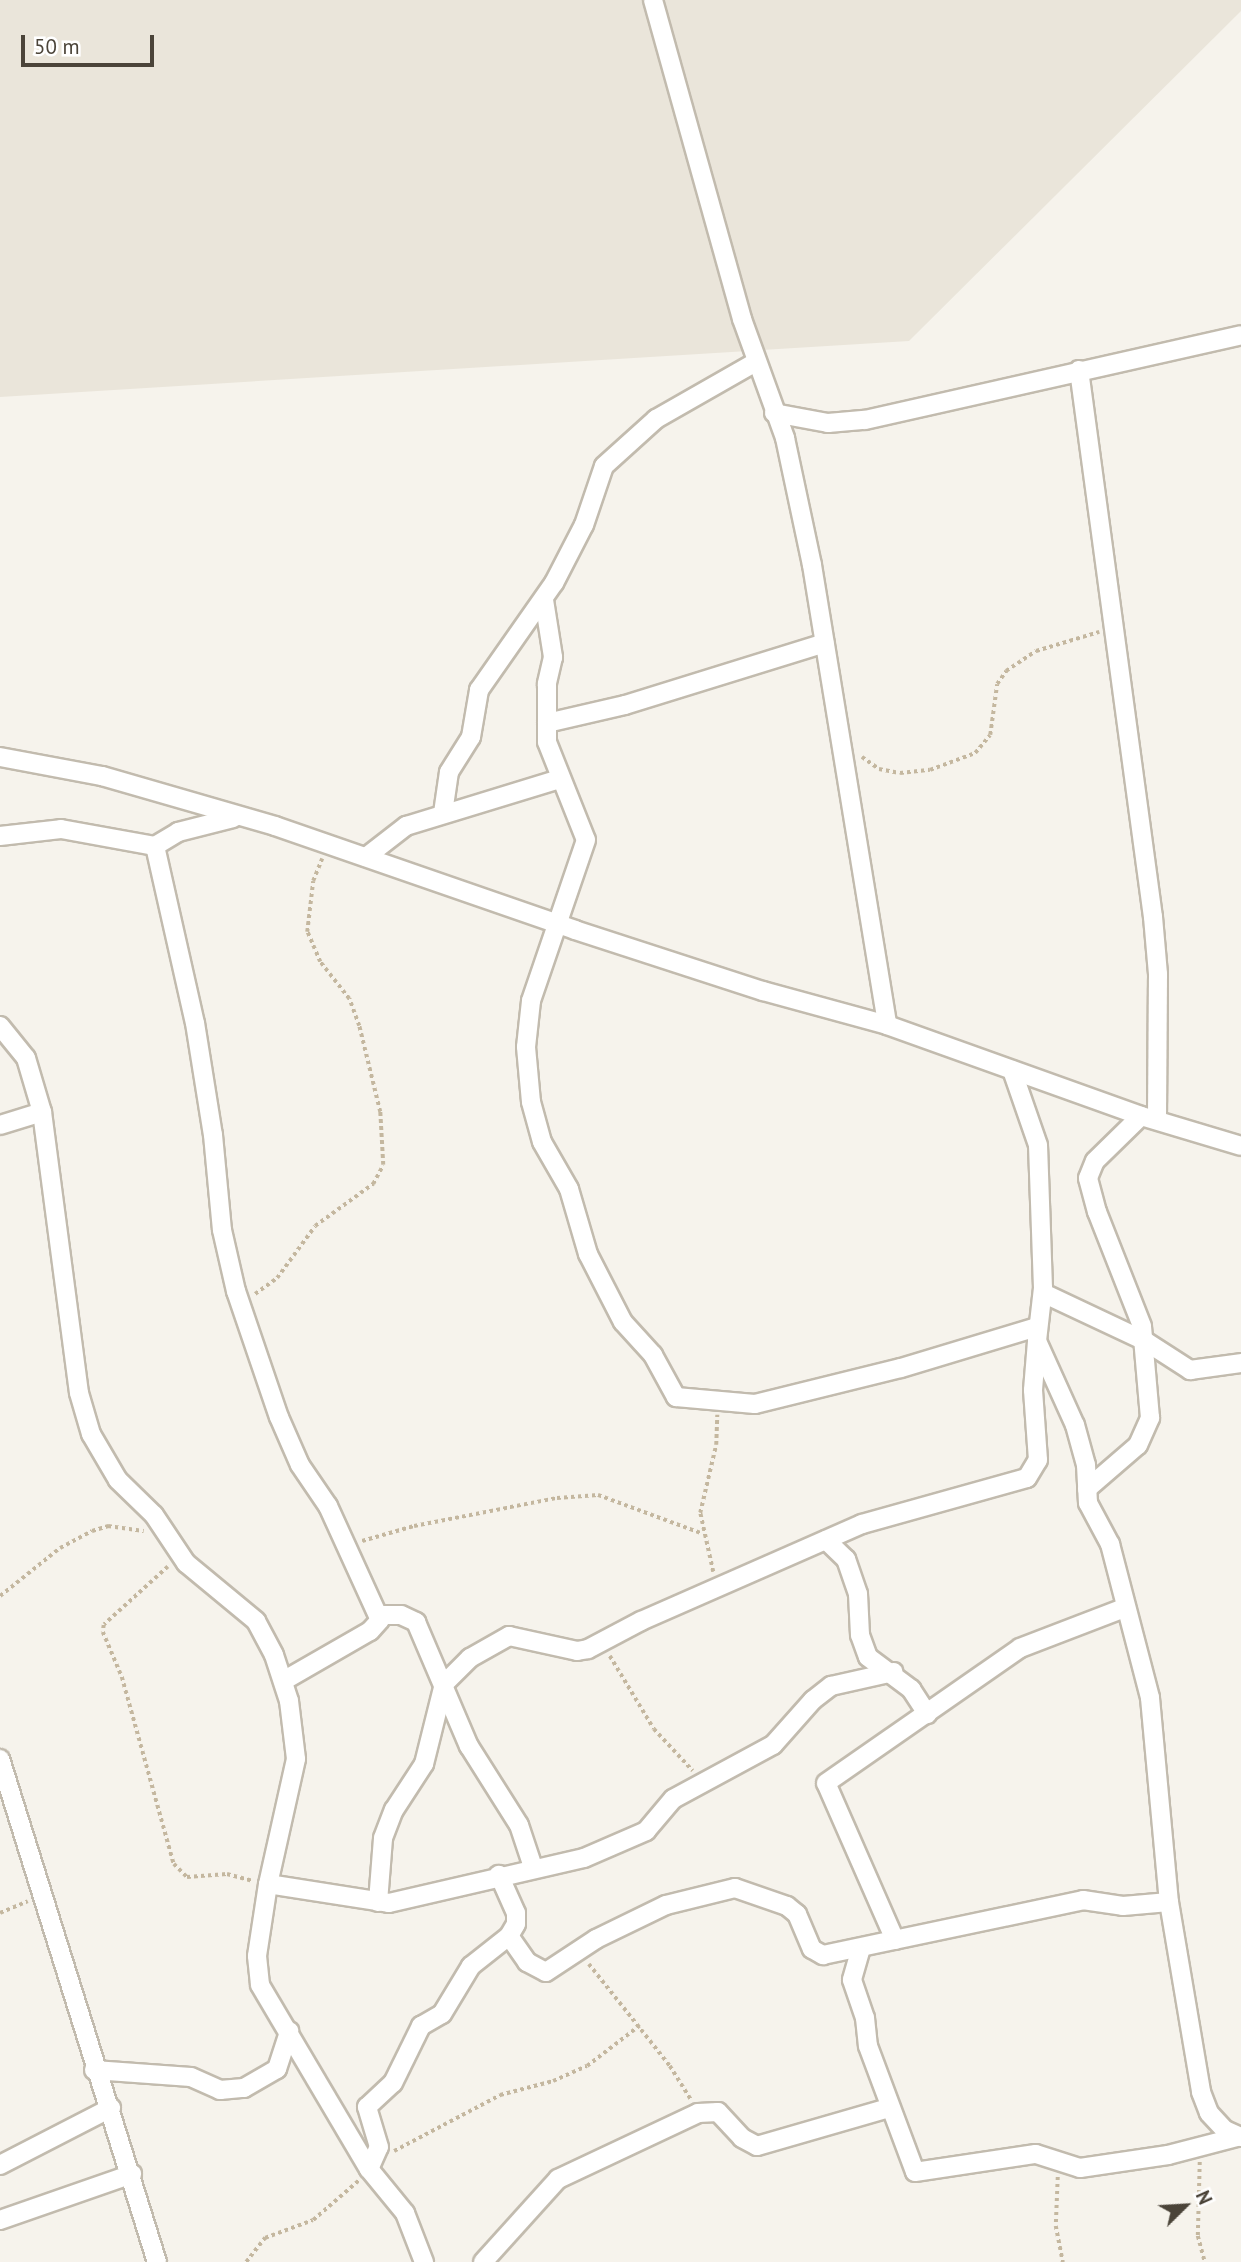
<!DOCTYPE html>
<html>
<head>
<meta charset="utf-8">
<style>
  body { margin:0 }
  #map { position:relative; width:1241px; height:2262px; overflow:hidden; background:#f6f3ec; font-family:"PT Sans",sans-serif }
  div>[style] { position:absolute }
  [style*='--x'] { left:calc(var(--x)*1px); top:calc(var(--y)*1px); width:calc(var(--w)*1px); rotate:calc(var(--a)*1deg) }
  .residential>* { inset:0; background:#eae5da }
  .path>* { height:3.5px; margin-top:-1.75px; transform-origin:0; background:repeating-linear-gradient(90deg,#c4b79f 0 3.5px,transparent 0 7px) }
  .roads { filter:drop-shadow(2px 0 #c2bbae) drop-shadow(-2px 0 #c2bbae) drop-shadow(0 2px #c2bbae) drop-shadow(0 -2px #c2bbae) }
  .minor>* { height:18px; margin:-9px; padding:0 9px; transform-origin:9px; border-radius:9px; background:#fff }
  span { translate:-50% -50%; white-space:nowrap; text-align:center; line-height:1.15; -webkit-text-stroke:7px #fff; paint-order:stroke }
  .north { position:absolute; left:1150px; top:2171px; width:70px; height:70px; -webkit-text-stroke:5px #fff; paint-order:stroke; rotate:66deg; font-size:19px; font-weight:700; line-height:28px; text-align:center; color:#4b4439 }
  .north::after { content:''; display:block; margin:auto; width:24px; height:32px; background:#4b4439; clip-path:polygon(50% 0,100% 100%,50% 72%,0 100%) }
  .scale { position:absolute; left:21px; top:35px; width:133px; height:32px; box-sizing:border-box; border:4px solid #4b4439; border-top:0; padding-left:9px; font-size:21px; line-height:24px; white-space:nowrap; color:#4b4439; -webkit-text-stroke:5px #fff; paint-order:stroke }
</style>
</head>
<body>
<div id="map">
  <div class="residential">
    <i style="clip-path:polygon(0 0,1241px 0,1241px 11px,909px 341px,0 397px)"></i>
  </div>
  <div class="path">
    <i style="--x:862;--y:757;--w:21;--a:35"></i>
    <i style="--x:879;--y:769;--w:21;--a:11"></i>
    <i style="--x:900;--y:773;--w:30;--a:-6"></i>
    <i style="--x:930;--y:770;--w:48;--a:-20.7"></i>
    <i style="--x:975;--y:753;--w:23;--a:-50"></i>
    <i style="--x:990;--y:735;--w:51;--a:-82.2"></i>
    <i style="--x:997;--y:684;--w:16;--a:-55"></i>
    <i style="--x:1006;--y:671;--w:36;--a:-34"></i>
    <i style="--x:1036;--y:651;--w:66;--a:-16.8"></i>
    <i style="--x:255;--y:1294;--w:27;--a:-36"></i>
    <i style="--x:277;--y:1278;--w:64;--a:-53.8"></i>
    <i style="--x:315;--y:1226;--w:72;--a:-35.9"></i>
    <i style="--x:373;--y:1184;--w:21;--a:-62"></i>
    <i style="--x:383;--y:1165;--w:53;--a:-93.2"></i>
    <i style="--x:380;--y:1112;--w:89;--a:-103.7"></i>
    <i style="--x:359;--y:1026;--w:29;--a:-110"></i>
    <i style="--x:349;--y:999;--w:47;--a:-128.1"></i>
    <i style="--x:320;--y:962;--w:33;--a:-113"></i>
    <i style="--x:307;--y:932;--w:51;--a:-83.3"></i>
    <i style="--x:313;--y:881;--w:24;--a:-68"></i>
    <i style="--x:362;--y:1541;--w:54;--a:-16.1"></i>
    <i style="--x:414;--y:1526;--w:146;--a:-11.1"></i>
    <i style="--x:557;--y:1498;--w:41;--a:-4.2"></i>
    <i style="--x:598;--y:1495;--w:110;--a:20.3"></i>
    <i style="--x:168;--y:1567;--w:86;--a:137.8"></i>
    <i style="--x:104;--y:1625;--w:7;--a:98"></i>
    <i style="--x:103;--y:1632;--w:49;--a:67.1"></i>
    <i style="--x:122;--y:1677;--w:194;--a:74.5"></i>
    <i style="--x:174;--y:1864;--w:18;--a:45"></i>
    <i style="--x:187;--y:1877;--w:40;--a:-4.3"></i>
    <i style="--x:227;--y:1874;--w:27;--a:15"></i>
    <i style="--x:713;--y:1572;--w:60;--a:-102.4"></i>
    <i style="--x:700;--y:1513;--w:70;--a:-76.8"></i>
    <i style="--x:716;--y:1445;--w:30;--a:-88"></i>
    <i style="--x:0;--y:1596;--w:77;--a:-38.7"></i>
    <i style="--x:60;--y:1548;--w:36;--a:-28"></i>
    <i style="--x:92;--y:1531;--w:17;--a:-17"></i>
    <i style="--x:108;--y:1526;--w:36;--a:8"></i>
    <i style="--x:610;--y:1656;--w:85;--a:58.9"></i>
    <i style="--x:654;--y:1729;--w:57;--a:47.1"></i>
    <i style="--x:0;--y:1913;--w:30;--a:-23"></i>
    <i style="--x:589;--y:1964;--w:130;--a:51.5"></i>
    <i style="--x:670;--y:2066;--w:40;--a:58"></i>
    <i style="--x:394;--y:2151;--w:120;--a:-27.8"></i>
    <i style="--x:500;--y:2095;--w:55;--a:-14.8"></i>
    <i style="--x:553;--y:2081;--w:37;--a:-24"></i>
    <i style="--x:587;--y:2066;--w:66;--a:-37.6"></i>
    <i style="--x:1200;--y:2162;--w:74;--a:91.5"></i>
    <i style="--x:1198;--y:2236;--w:27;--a:75"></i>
    <i style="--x:1058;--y:2177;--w:49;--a:92.3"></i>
    <i style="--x:1056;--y:2226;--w:37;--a:79"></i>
    <i style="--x:246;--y:2262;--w:31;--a:-52"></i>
    <i style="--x:265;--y:2238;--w:51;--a:-20.6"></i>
    <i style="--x:313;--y:2220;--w:60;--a:-40.9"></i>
  </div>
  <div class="roads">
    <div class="minor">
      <i style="--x:653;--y:0;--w:331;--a:74.4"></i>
      <i style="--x:742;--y:319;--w:127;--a:70.1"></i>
      <i style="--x:785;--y:438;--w:130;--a:78"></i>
      <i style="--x:812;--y:565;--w:466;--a:80.7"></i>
      <i style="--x:1079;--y:370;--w:552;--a:82.3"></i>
      <i style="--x:1153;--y:917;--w:57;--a:85"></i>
      <i style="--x:1158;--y:974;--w:146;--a:90.4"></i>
      <i style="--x:774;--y:413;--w:55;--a:10.5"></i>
      <i style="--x:828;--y:423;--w:37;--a:-5"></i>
      <i style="--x:865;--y:420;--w:385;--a:-12.7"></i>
      <i style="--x:544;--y:600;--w:58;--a:81"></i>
      <i style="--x:553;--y:657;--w:28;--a:103"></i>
      <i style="--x:547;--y:684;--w:58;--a:90"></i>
      <i style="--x:547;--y:742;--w:105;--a:68.3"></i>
      <i style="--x:586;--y:840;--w:170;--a:108.9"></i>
      <i style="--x:531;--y:1001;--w:46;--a:96.2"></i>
      <i style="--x:526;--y:1047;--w:55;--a:84.8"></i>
      <i style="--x:531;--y:1102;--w:41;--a:74.6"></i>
      <i style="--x:542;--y:1142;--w:54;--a:60.1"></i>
      <i style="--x:569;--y:1189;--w:68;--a:73.7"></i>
      <i style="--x:588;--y:1254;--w:76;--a:62.8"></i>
      <i style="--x:623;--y:1322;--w:45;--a:47.7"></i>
      <i style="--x:653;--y:1355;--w:48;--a:61.3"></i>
      <i style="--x:676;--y:1397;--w:79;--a:5.1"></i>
      <i style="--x:755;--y:1404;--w:150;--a:-13.9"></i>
      <i style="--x:901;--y:1368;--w:142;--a:-16.8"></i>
      <i style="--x:547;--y:723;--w:80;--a:-13"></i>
      <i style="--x:625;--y:705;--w:209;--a:-17.2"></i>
      <i style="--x:0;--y:757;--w:104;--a:10.6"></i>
      <i style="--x:102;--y:776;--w:180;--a:16.1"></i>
      <i style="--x:275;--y:826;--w:318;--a:19.1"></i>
      <i style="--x:575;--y:930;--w:198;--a:18"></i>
      <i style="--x:763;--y:991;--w:129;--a:15.3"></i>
      <i style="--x:887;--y:1025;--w:270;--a:19.7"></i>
      <i style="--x:1141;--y:1116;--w:104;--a:16.7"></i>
      <i style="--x:443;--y:813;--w:41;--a:-81.7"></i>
      <i style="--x:449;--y:772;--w:41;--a:-57.8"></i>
      <i style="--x:471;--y:737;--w:48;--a:-80.3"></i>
      <i style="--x:479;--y:690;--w:131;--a:-55"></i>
      <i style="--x:554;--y:583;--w:65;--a:-62.7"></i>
      <i style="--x:584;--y:525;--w:62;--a:-71.3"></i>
      <i style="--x:604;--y:466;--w:70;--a:-42.1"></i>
      <i style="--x:656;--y:419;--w:115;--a:-29.7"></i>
      <i style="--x:0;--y:836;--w:61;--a:-6.5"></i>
      <i style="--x:61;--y:829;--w:96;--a:10.3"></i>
      <i style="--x:155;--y:846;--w:27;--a:-31"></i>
      <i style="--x:178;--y:832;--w:57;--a:-14.3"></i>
      <i style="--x:155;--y:846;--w:181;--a:77.3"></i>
      <i style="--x:195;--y:1023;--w:113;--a:80.9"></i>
      <i style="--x:213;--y:1135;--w:95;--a:84.6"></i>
      <i style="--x:222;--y:1230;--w:63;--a:77.1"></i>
      <i style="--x:236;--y:1291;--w:133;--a:71.2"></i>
      <i style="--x:279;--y:1417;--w:52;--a:66.4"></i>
      <i style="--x:300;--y:1465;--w:50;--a:55.7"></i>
      <i style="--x:328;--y:1506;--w:125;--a:65.5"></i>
      <i style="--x:380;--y:1620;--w:15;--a:132"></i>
      <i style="--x:370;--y:1631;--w:100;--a:150.1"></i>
      <i style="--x:366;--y:857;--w:51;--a:-37.8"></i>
      <i style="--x:406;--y:826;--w:161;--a:-17"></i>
      <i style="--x:0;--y:1026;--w:41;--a:50.9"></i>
      <i style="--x:26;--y:1058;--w:56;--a:73.5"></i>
      <i style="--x:42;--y:1112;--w:283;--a:82.5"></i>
      <i style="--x:79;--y:1393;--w:43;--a:73.7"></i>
      <i style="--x:91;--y:1434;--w:53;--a:59.6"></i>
      <i style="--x:118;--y:1480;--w:50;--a:44.2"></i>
      <i style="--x:154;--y:1515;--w:58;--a:56.3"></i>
      <i style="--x:186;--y:1563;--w:91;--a:39.6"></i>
      <i style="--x:256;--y:1621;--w:38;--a:62"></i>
      <i style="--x:274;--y:1655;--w:48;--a:71.9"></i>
      <i style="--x:289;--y:1701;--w:58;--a:83.1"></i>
      <i style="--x:296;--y:1759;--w:128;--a:102.6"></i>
      <i style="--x:268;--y:1884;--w:73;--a:98.7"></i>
      <i style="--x:257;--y:1956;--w:29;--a:84"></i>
      <i style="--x:260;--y:1985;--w:214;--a:59.4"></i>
      <i style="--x:369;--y:2169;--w:57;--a:50.7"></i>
      <i style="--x:405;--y:2213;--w:53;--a:68.8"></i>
      <i style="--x:1012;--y:1070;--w:79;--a:70.9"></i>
      <i style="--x:1038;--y:1145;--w:143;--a:88"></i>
      <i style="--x:1043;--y:1288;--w:53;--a:96.5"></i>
      <i style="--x:1037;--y:1341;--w:92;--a:65.7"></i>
      <i style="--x:1075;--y:1425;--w:41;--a:74.6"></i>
      <i style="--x:1086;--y:1465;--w:38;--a:87"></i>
      <i style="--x:1088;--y:1503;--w:47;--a:61.8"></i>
      <i style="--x:1110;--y:1544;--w:159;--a:75.4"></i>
      <i style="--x:1150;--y:1698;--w:205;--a:84.7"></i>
      <i style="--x:1169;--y:1902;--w:193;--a:80.4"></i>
      <i style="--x:1201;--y:2092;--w:22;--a:69"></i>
      <i style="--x:1209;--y:2113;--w:23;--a:47"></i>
      <i style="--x:1225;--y:2130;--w:17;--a:24"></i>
      <i style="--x:0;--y:1125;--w:44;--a:-17.2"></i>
      <i style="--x:1043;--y:1293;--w:113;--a:25.2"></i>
      <i style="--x:1145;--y:1341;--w:54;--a:32.8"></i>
      <i style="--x:1190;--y:1370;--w:51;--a:-7.8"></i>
      <i style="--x:1087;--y:1489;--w:67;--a:-40.8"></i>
      <i style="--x:1138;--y:1445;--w:30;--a:-66"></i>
      <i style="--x:1150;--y:1418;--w:92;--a:-95"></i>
      <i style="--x:1142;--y:1326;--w:123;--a:-111.5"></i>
      <i style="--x:1097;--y:1212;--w:35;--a:-105"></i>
      <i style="--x:1088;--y:1178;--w:18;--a:-68"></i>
      <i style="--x:1095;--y:1161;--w:64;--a:-44.4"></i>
      <i style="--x:826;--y:1540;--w:28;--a:44"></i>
      <i style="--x:846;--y:1559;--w:37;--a:71"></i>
      <i style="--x:858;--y:1594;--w:41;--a:87.2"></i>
      <i style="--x:860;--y:1635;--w:23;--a:70"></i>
      <i style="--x:868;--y:1657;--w:54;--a:36.7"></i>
      <i style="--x:911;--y:1689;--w:30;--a:57"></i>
      <i style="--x:379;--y:1615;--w:22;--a:0"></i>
      <i style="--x:401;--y:1615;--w:17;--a:25"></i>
      <i style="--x:416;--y:1622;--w:135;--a:66.9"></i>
      <i style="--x:469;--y:1746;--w:93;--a:57.7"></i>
      <i style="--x:519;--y:1825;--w:44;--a:71.6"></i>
      <i style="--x:0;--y:1759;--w:527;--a:72.67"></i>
      <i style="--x:268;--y:1884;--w:122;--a:8.9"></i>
      <i style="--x:389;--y:1903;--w:200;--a:-13"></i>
      <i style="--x:584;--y:1858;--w:68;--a:-23.5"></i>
      <i style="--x:646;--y:1831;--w:42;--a:-49.8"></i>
      <i style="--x:673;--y:1799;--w:114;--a:-28.4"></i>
      <i style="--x:773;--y:1745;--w:60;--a:-48.4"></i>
      <i style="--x:813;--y:1700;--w:23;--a:-38"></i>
      <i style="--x:831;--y:1686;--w:64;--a:-12.7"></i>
      <i style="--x:378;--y:1902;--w:64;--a:-85.5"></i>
      <i style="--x:383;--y:1838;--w:30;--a:-69"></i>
      <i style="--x:394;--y:1810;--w:55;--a:-56.9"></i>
      <i style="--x:424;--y:1764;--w:82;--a:-76"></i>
      <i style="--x:444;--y:1684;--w:37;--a:-45"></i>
      <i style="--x:470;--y:1658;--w:45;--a:-29.4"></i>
      <i style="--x:509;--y:1636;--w:70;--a:12.4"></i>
      <i style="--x:577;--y:1651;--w:11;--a:-10"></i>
      <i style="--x:588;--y:1649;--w:60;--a:-27.8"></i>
      <i style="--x:641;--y:1621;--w:241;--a:-23.7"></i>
      <i style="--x:862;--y:1524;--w:171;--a:-15.6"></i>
      <i style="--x:1027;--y:1478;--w:21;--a:-59"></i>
      <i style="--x:1038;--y:1460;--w:70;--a:-94.1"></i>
      <i style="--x:1033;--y:1390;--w:49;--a:-85.3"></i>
      <i style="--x:509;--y:1936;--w:32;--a:55"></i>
      <i style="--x:527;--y:1962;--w:21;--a:28"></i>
      <i style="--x:546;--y:1972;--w:60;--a:-33.4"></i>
      <i style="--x:596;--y:1939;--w:78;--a:-25.9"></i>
      <i style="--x:666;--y:1905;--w:71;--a:-13.8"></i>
      <i style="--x:735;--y:1888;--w:55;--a:19.1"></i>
      <i style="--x:787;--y:1906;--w:13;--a:39"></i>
      <i style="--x:797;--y:1914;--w:38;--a:67"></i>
      <i style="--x:812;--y:1949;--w:13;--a:29"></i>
      <i style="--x:823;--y:1955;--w:266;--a:-11.9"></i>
      <i style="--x:1083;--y:1900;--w:40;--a:8.5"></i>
      <i style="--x:1123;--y:1906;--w:46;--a:-5"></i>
      <i style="--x:895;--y:1940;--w:171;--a:-113.7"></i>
      <i style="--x:826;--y:1783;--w:236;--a:-34.8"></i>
      <i style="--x:1020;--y:1648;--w:111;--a:-21"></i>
      <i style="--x:861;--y:1948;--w:33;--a:106"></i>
      <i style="--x:852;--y:1980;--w:40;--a:71.1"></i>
      <i style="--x:865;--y:2018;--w:28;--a:84"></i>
      <i style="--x:868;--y:2046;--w:134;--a:69.5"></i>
      <i style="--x:915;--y:2172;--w:122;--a:-8.5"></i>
      <i style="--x:1036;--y:2154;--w:46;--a:17.7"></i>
      <i style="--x:1080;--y:2168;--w:89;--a:-8.4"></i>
      <i style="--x:1168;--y:2155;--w:71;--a:-14.6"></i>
      <i style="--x:94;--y:2070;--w:97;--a:4.1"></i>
      <i style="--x:191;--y:2077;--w:32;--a:24"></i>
      <i style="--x:220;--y:2090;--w:24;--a:-5"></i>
      <i style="--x:244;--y:2088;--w:38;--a:-30"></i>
      <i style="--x:277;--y:2069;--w:40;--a:-72"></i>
      <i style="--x:0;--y:2165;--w:125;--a:-27.2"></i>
      <i style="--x:369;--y:2169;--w:24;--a:-66"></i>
      <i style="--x:379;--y:2147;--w:42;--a:-106.7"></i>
      <i style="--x:367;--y:2107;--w:35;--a:-43"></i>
      <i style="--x:393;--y:2083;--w:64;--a:-63.8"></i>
      <i style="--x:421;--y:2026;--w:24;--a:-30"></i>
      <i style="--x:442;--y:2014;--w:56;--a:-58.9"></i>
      <i style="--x:471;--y:1966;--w:48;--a:-38.3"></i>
      <i style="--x:509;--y:1936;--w:14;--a:-60"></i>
      <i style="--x:516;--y:1924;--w:11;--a:-90"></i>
      <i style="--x:516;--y:1913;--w:42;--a:-114.1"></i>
      <i style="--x:0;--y:2220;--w:140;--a:-19.2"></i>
      <i style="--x:483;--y:2262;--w:112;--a:-47.9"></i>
      <i style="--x:558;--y:2179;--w:155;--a:-25.2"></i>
      <i style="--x:698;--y:2113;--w:20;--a:-3"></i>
      <i style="--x:718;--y:2112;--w:35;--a:47"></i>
      <i style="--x:742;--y:2138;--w:17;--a:28"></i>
      <i style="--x:757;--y:2146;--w:137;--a:-16.1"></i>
    </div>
  </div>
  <div class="north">N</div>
  <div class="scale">50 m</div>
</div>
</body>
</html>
